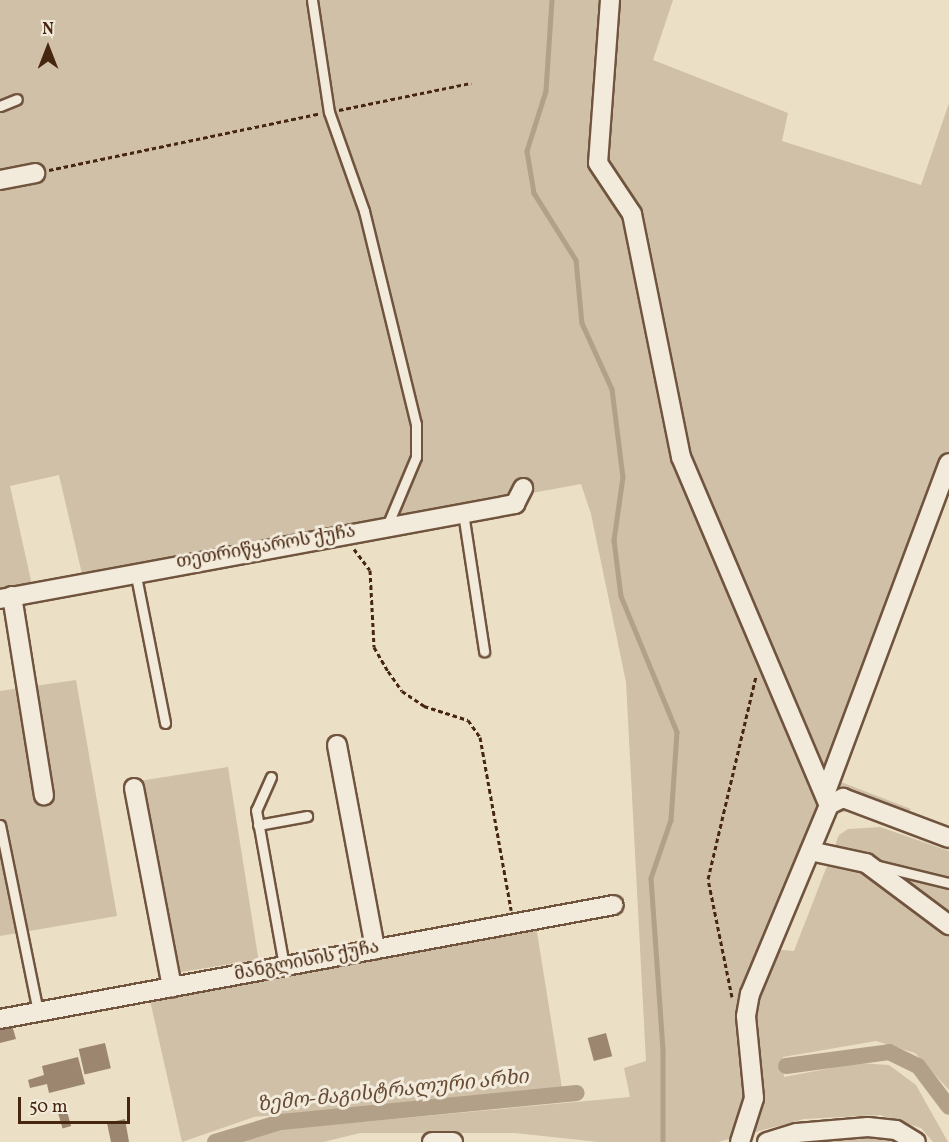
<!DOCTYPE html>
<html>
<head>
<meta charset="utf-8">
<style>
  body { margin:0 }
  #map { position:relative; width:949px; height:1142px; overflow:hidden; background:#ebdfc6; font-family:Vollkorn,"Noto Serif Georgian",serif }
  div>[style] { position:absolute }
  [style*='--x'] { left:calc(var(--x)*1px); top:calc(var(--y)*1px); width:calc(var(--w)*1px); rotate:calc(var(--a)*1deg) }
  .green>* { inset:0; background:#cfc0a7; transform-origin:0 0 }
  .stream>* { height:4.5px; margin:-2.25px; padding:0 2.25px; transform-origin:2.25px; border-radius:2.25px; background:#b3a088 }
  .canal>* { height:16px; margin:-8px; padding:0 8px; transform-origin:8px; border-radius:8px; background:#b3a088 }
  .building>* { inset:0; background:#9c866f; transform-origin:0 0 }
  .path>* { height:3px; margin-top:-1.5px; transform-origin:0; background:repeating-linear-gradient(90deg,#472610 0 4.5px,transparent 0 7.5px) }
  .roads { filter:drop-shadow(2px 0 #70543e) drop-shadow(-2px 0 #70543e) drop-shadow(0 2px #70543e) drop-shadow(0 -2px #70543e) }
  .service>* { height:9px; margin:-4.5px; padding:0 4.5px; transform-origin:4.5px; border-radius:4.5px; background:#f2eada }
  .minor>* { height:18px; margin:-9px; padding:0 9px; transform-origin:9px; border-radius:9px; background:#f2eada }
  span { translate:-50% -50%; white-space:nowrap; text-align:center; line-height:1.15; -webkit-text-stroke:6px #f2eada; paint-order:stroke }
  .street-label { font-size:18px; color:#472610 }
  .water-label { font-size:20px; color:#674b34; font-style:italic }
  .north { position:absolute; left:18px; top:18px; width:60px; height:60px; -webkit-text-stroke:4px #f2eada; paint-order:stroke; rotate:0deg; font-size:16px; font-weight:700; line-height:24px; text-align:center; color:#472610 }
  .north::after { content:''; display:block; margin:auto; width:21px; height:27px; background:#472610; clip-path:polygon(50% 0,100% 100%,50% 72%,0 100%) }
  .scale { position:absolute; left:18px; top:1097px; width:112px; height:27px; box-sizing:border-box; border:3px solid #472610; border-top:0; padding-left:8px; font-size:18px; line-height:21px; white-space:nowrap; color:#472610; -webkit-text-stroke:4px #f2eada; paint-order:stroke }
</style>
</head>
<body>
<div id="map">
  <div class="green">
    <i style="clip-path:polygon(0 0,673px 0,653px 60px,788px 113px,782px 141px,921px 185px,949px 103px,949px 495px,841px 782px,911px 809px,903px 817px,862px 808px,817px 818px,771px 949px,794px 951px,839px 835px,848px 829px,880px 827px,949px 851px,949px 1090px,915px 1053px,876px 1041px,783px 1057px,784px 1077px,858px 1063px,889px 1065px,916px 1085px,948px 1142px,933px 1142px,921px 1128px,880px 1115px,804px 1119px,718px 1142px,599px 1142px,515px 1133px,360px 1133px,323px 1142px,239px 1142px,285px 1129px,630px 1097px,624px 1068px,646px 1061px,626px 682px,591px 514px,581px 484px,82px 574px,59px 475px,10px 486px,32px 585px,0 591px)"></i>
    <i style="clip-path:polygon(76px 680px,117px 916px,0 936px,0 691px)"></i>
    <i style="left:228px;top:767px;width:195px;height:93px;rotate:81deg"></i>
    <i style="clip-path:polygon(536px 926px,562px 1088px,254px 1117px,182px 1142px,149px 996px)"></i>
    <i style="clip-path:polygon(871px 1137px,902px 1142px,800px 1142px)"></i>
  </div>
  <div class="stream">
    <i style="--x:552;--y:0;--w:91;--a:93.8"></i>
    <i style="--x:546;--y:91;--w:63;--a:107.6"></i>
    <i style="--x:527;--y:151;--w:43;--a:80.5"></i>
    <i style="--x:534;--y:193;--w:79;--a:57.9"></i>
    <i style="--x:576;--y:260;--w:63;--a:84.6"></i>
    <i style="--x:582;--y:323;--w:72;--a:65.6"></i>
    <i style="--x:612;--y:389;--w:89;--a:82.9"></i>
    <i style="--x:623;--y:477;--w:64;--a:98.1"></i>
    <i style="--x:614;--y:540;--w:56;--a:82.9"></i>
    <i style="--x:621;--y:596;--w:147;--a:67.6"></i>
    <i style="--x:677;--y:732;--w:88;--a:93.9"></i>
    <i style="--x:671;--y:820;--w:61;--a:109"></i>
    <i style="--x:651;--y:878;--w:170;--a:86"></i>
    <i style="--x:663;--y:1048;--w:94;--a:90"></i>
  </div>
  <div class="canal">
    <i style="--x:786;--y:1066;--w:104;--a:-7.7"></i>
    <i style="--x:889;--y:1052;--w:32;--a:26"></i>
    <i style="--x:918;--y:1066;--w:51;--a:52.9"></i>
    <i style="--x:215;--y:1142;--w:69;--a:-16.9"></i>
    <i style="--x:281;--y:1122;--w:297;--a:-5.6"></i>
  </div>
  <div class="building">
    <i style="clip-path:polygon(12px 1025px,16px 1039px,0 1043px,0 1028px)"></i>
    <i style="left:606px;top:1033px;width:24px;height:19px;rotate:75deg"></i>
    <i style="left:105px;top:1043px;width:26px;height:27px;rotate:77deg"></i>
    <i style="clip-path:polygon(78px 1057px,85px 1084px,49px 1093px,47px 1084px,30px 1088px,28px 1080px,44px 1075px,42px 1066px)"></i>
    <i style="left:64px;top:1101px;width:26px;height:9px;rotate:74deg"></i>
    <i style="clip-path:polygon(125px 1119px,129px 1142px,111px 1142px,107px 1123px)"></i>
  </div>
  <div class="path">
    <i style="--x:339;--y:110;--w:135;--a:-11.6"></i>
    <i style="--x:49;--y:170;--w:275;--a:-11.8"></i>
    <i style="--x:354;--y:549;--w:26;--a:53"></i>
    <i style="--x:370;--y:570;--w:77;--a:87"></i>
    <i style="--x:374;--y:647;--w:28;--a:60"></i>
    <i style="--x:388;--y:671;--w:24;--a:55"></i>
    <i style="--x:402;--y:691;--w:27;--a:34"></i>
    <i style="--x:424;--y:706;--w:46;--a:17.7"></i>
    <i style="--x:468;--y:720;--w:21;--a:55"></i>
    <i style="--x:480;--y:737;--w:176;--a:79.8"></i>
    <i style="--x:732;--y:997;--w:120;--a:-101.5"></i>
    <i style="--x:708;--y:879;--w:209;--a:-76.7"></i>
  </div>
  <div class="roads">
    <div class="service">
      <i style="--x:312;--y:0;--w:113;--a:81.4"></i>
      <i style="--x:329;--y:112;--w:105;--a:70.5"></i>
      <i style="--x:364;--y:211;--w:219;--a:76.3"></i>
      <i style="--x:416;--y:424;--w:33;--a:90"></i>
      <i style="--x:416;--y:457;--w:75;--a:112.8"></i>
      <i style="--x:0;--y:106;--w:18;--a:-22"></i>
      <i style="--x:463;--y:513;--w:140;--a:81.3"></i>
      <i style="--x:135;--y:571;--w:155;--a:78.8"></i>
      <i style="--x:271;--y:777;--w:36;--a:114"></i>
      <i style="--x:256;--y:810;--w:158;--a:79.8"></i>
      <i style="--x:0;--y:825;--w:191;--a:78.5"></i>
      <i style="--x:258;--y:825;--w:50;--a:-10.4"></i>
      <i style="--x:875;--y:865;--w:76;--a:13.7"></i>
    </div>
    <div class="minor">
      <i style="--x:610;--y:0;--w:163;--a:94.2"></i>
      <i style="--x:598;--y:163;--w:61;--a:56.3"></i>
      <i style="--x:632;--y:214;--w:248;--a:78.6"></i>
      <i style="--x:681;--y:457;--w:378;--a:67"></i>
      <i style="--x:0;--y:180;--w:36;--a:-11"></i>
      <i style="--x:12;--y:596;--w:202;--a:80.9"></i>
      <i style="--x:0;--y:599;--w:524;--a:-10.45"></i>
      <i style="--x:515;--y:504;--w:18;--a:-63"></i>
      <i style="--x:337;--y:745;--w:208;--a:79.4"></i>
      <i style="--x:134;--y:788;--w:203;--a:79.2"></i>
      <i style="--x:825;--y:794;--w:353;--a:-69.5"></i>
      <i style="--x:810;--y:851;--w:57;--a:12.1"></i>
      <i style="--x:866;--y:863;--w:104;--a:36.8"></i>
      <i style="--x:0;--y:1019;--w:624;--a:-10.52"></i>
      <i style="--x:432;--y:1142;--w:21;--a:0"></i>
      <i style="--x:740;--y:1142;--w:46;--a:-72.3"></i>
      <i style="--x:754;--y:1098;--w:82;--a:-95.6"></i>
      <i style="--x:746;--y:1016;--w:22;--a:-80"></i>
      <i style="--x:750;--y:994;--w:205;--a:-67.3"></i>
      <i style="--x:829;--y:805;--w:16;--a:-27"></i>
      <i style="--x:843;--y:798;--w:113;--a:20.7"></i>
      <i style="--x:767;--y:1142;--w:31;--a:-17"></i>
      <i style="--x:797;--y:1133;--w:71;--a:-4.8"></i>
      <i style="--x:868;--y:1127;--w:28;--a:6"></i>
      <i style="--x:896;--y:1130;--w:23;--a:31"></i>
    </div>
  </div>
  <div class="street-label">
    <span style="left:266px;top:548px;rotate:-10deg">თეთრიწყაროს ქუჩა</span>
    <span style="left:307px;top:962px;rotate:-11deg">მანგლისის ქუჩა</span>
  </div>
  <div class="water-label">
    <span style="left:393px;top:1092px;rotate:-6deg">ზემო-მაგისტრალური არხი</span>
  </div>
  <div class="north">N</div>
  <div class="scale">50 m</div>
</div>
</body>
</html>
